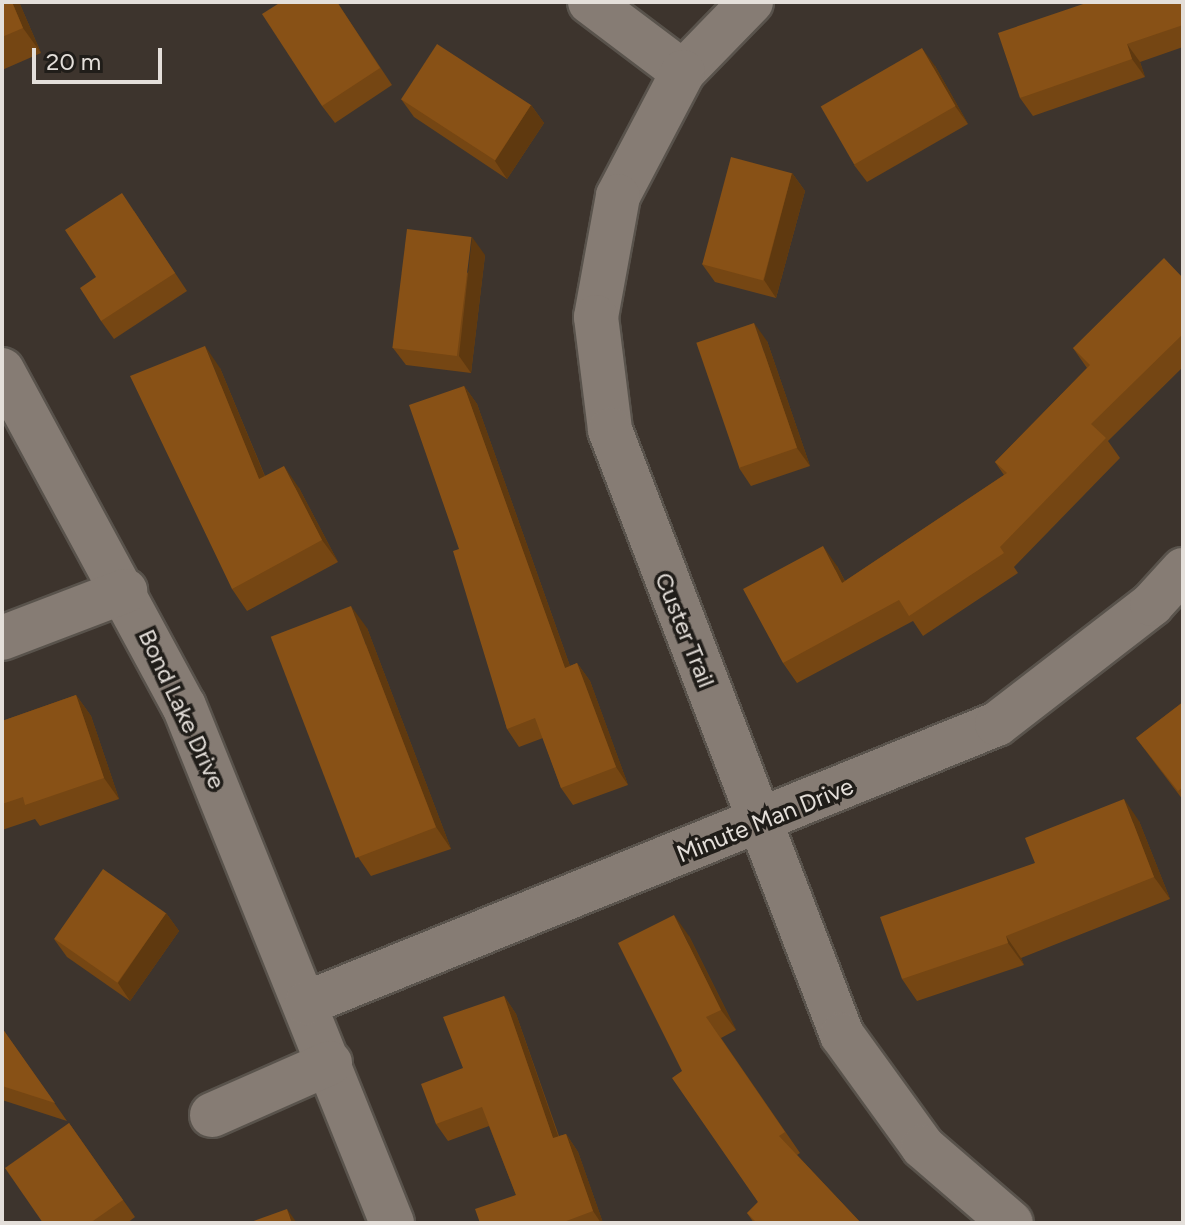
<!DOCTYPE html>
<html>
<head>
<meta charset="utf-8">
<style>
  body { margin:0 }
  #map { position:relative; width:1185px; height:1225px; overflow:hidden; background:#3d342d; font-family:Figtree,sans-serif }
  div>[style] { position:absolute }
  [style*='--x'] { left:calc(var(--x)*1px); top:calc(var(--y)*1px); width:calc(var(--w)*1px); rotate:calc(var(--a)*1deg) }
  .roads { filter:drop-shadow(2px 0 #59534c) drop-shadow(-2px 0 #59534c) drop-shadow(0 2px #59534c) drop-shadow(0 -2px #59534c) }
  .minor>* { height:44px; margin:-22px; padding:0 22px; transform-origin:22px; border-radius:22px; background:#867c74 }
  .wall>* { inset:0; background:#754613 }
  .shaded-wall>* { inset:0; background:#5f390f }
  .building>* { inset:0; background:#885116; transform-origin:0 0 }
  span { translate:-50% -50%; white-space:nowrap; text-align:center; line-height:1.15; -webkit-text-stroke:7px #201d19; paint-order:stroke }
  .street-label { font-size:24px; color:#e4dfda }
  .frame { position:absolute; inset:0; border:4px solid #e4dfda; pointer-events:none }
  .scale { position:absolute; left:32px; top:48px; width:130px; height:36px; box-sizing:border-box; border:4px solid #e4dfda; border-top:0; padding-left:10px; font-size:24px; line-height:28px; white-space:nowrap; color:#e4dfda; -webkit-text-stroke:6px #201d19; paint-order:stroke }
</style>
</head>
<body>
<div id="map">
  <div class="roads">
    <div class="minor">
      <i style="--x:590;--y:2;--w:116;--a:37"></i>
      <i style="--x:751;--y:2;--w:98;--a:134.2"></i>
      <i style="--x:683;--y:72;--w:140;--a:117.7"></i>
      <i style="--x:618;--y:196;--w:123;--a:100.3"></i>
      <i style="--x:596;--y:317;--w:114;--a:82.9"></i>
      <i style="--x:610;--y:430;--w:648;--a:69.02"></i>
      <i style="--x:842;--y:1035;--w:138;--a:54.1"></i>
      <i style="--x:923;--y:1147;--w:116;--a:40.8"></i>
      <i style="--x:2;--y:370;--w:382;--a:61.6"></i>
      <i style="--x:184;--y:706;--w:557;--a:68.08"></i>
      <i style="--x:2;--y:638;--w:132;--a:-20.9"></i>
      <i style="--x:307;--y:1003;--w:744;--a:-22.02"></i>
      <i style="--x:997;--y:724;--w:196;--a:-37.7"></i>
      <i style="--x:1152;--y:604;--w:46;--a:-47.6"></i>
      <i style="--x:212;--y:1115;--w:129;--a:-23.8"></i>
    </div>
  </div>
  <div class="wall">
    <i style="clip-path:polygon(2px 2px,19px 2px,41px 53px,2px 70px)"></i>
    <i style="clip-path:polygon(337px 2px,392px 85px,335px 123px,322px 106px)"></i>
    <i style="clip-path:polygon(1183px 2px,1183px 47px,1140px 62px,1145px 77px,1033px 116px,1020px 98px)"></i>
    <i style="clip-path:polygon(935px 66px,968px 124px,867px 182px,854px 165px)"></i>
    <i style="clip-path:polygon(401px 99px,531px 105px,544px 123px,507px 179px,414px 117px)"></i>
    <i style="clip-path:polygon(792px 173px,805px 191px,776px 298px,715px 282px,702px 264px)"></i>
    <i style="clip-path:polygon(134px 211px,187px 291px,114px 339px,101px 321px,96px 277px)"></i>
    <i style="clip-path:polygon(485px 255px,471px 373px,406px 365px,393px 348px)"></i>
    <i style="clip-path:polygon(1183px 278px,1183px 367px,1108px 441px,1120px 458px,1014px 567px,1018px 573px,923px 636px,913px 621px,797px 683px,783px 663px,837px 566px,845px 581px,1004px 475px,995px 462px,1087px 368px,1073px 348px)"></i>
    <i style="clip-path:polygon(767px 341px,810px 466px,751px 486px,739px 468px)"></i>
    <i style="clip-path:polygon(220px 368px,265px 476px,299px 488px,338px 562px,247px 611px,232px 589px)"></i>
    <i style="clip-path:polygon(464px 386px,477px 404px,570px 666px,577px 663px,590px 681px,628px 785px,573px 805px,561px 788px,543px 738px,519px 747px,507px 729px,459px 549px)"></i>
    <i style="clip-path:polygon(367px 628px,451px 849px,371px 876px,356px 854px)"></i>
    <i style="clip-path:polygon(76px 695px,91px 716px,119px 799px,40px 826px,35px 819px,2px 830px,2px 721px)"></i>
    <i style="clip-path:polygon(1183px 702px,1183px 800px,1136px 738px)"></i>
    <i style="clip-path:polygon(1139px 821px,1170px 899px,1021px 958px,1024px 965px,917px 1001px,902px 979px,1035px 863px)"></i>
    <i style="clip-path:polygon(166px 913px,179px 931px,130px 1001px,67px 957px,54px 939px)"></i>
    <i style="clip-path:polygon(689px 936px,736px 1030px,721px 1038px,800px 1153px,797px 1155px,861px 1223px,754px 1223px,747px 1213px,758px 1202px,682px 1071px)"></i>
    <i style="clip-path:polygon(504px 996px,516px 1014px,559px 1136px,566px 1134px,578px 1152px,603px 1223px,480px 1223px,516px 1195px,489px 1126px,448px 1141px,436px 1124px,463px 1068px)"></i>
    <i style="clip-path:polygon(2px 1028px,67px 1121px,2px 1100px)"></i>
    <i style="clip-path:polygon(69px 1123px,135px 1217px,127px 1223px,43px 1223px)"></i>
  </div>
  <div class="shaded-wall">
    <i style="clip-path:polygon(12px 2px,19px 2px,41px 53px,23px 28px)"></i>
    <i style="clip-path:polygon(1127px 44px,1140px 62px,1145px 77px,1132px 59px)"></i>
    <i style="clip-path:polygon(922px 48px,935px 66px,968px 124px,955px 106px)"></i>
    <i style="clip-path:polygon(531px 105px,544px 123px,507px 179px,495px 161px)"></i>
    <i style="clip-path:polygon(792px 173px,805px 191px,776px 298px,764px 280px)"></i>
    <i style="clip-path:polygon(472px 237px,485px 255px,471px 373px,459px 356px)"></i>
    <i style="clip-path:polygon(754px 323px,767px 341px,810px 466px,797px 448px)"></i>
    <i style="clip-path:polygon(205px 346px,220px 368px,275px 501px,259px 479px)"></i>
    <i style="clip-path:polygon(464px 386px,477px 404px,577px 686px,565px 668px)"></i>
    <i style="clip-path:polygon(284px 466px,299px 488px,338px 562px,322px 540px)"></i>
    <i style="clip-path:polygon(823px 546px,837px 566px,856px 603px,842px 583px)"></i>
    <i style="clip-path:polygon(351px 606px,367px 628px,451px 849px,436px 827px)"></i>
    <i style="clip-path:polygon(577px 663px,590px 681px,628px 785px,616px 767px)"></i>
    <i style="clip-path:polygon(76px 695px,91px 716px,119px 799px,104px 778px)"></i>
    <i style="clip-path:polygon(1124px 799px,1139px 821px,1170px 899px,1154px 877px)"></i>
    <i style="clip-path:polygon(166px 913px,179px 931px,130px 1001px,118px 983px)"></i>
    <i style="clip-path:polygon(674px 915px,689px 936px,736px 1030px,721px 1010px)"></i>
    <i style="clip-path:polygon(1006px 936px,1021px 958px,1024px 965px,1008px 943px)"></i>
    <i style="clip-path:polygon(504px 996px,516px 1014px,565px 1156px,553px 1138px)"></i>
    <i style="clip-path:polygon(566px 1134px,578px 1152px,603px 1223px,601px 1223px,593px 1211px)"></i>
    <i style="clip-path:polygon(287px 1209px,297px 1223px,292px 1223px)"></i>
  </div>
  <div class="building">
    <i style="clip-path:polygon(2px 2px,12px 2px,23px 28px,2px 37px)"></i>
    <i style="clip-path:polygon(281px 2px,337px 2px,380px 68px,322px 106px,262px 14px)"></i>
    <i style="clip-path:polygon(1089px 2px,1183px 2px,1183px 25px,1127px 44px,1132px 59px,1020px 98px,998px 33px)"></i>
    <i style="left:437px;top:44px;width:112px;height:66px;rotate:33deg"></i>
    <i style="left:922px;top:48px;width:67px;height:117px;rotate:60deg"></i>
    <i style="left:731px;top:157px;width:63px;height:111px;rotate:15deg"></i>
    <i style="clip-path:polygon(122px 193px,175px 273px,101px 321px,80px 288px,96px 277px,65px 230px)"></i>
    <i style="left:407px;top:229px;width:65px;height:120px;rotate:7deg"></i>
    <i style="clip-path:polygon(1164px 258px,1183px 278px,1183px 334px,1091px 424px,1106px 438px,1000px 547px,1004px 553px,909px 616px,899px 600px,783px 663px,743px 589px,823px 546px,842px 583px,1007px 473px,995px 462px,1090px 365px,1073px 348px)"></i>
    <i style="left:754px;top:323px;width:132px;height:61px;rotate:71deg"></i>
    <i style="clip-path:polygon(205px 346px,259px 479px,284px 466px,322px 540px,232px 589px,130px 376px)"></i>
    <i style="clip-path:polygon(464px 386px,565px 668px,577px 663px,616px 767px,561px 788px,535px 718px,507px 729px,453px 551px,459px 549px,409px 405px)"></i>
    <i style="left:351px;top:606px;width:237px;height:86px;rotate:69deg"></i>
    <i style="clip-path:polygon(76px 695px,104px 778px,25px 805px,23px 797px,2px 804px,2px 721px)"></i>
    <i style="clip-path:polygon(1183px 702px,1183px 787px,1178px 791px,1136px 738px)"></i>
    <i style="clip-path:polygon(1124px 799px,1154px 877px,1006px 936px,1008px 943px,902px 979px,880px 917px,1035px 863px,1025px 838px)"></i>
    <i style="left:103px;top:869px;width:77px;height:85px;rotate:35deg"></i>
    <i style="clip-path:polygon(674px 915px,721px 1010px,706px 1017px,785px 1132px,779px 1136px,861px 1223px,757px 1223px,747px 1213px,758px 1202px,672px 1078px,682px 1071px,618px 943px)"></i>
    <i style="clip-path:polygon(504px 996px,553px 1138px,566px 1134px,593px 1211px,561px 1223px,480px 1223px,475px 1209px,516px 1195px,482px 1107px,436px 1124px,421px 1084px,463px 1068px,443px 1017px)"></i>
    <i style="clip-path:polygon(2px 1028px,55px 1103px,2px 1086px)"></i>
    <i style="clip-path:polygon(69px 1123px,123px 1200px,90px 1223px,43px 1223px,5px 1168px)"></i>
    <i style="clip-path:polygon(287px 1209px,292px 1223px,248px 1223px)"></i>
  </div>
  <div class="street-label">
    <span style="left:685px;top:630px;rotate:68deg">Custer Trail</span>
    <span style="left:182px;top:709px;rotate:65deg">Bond Lake Drive</span>
    <span style="left:765px;top:820px;rotate:-22deg">Minute Man Drive</span>
  </div>
  <div class="frame"></div>
  <div class="scale">20 m</div>
</div>
</body>
</html>
